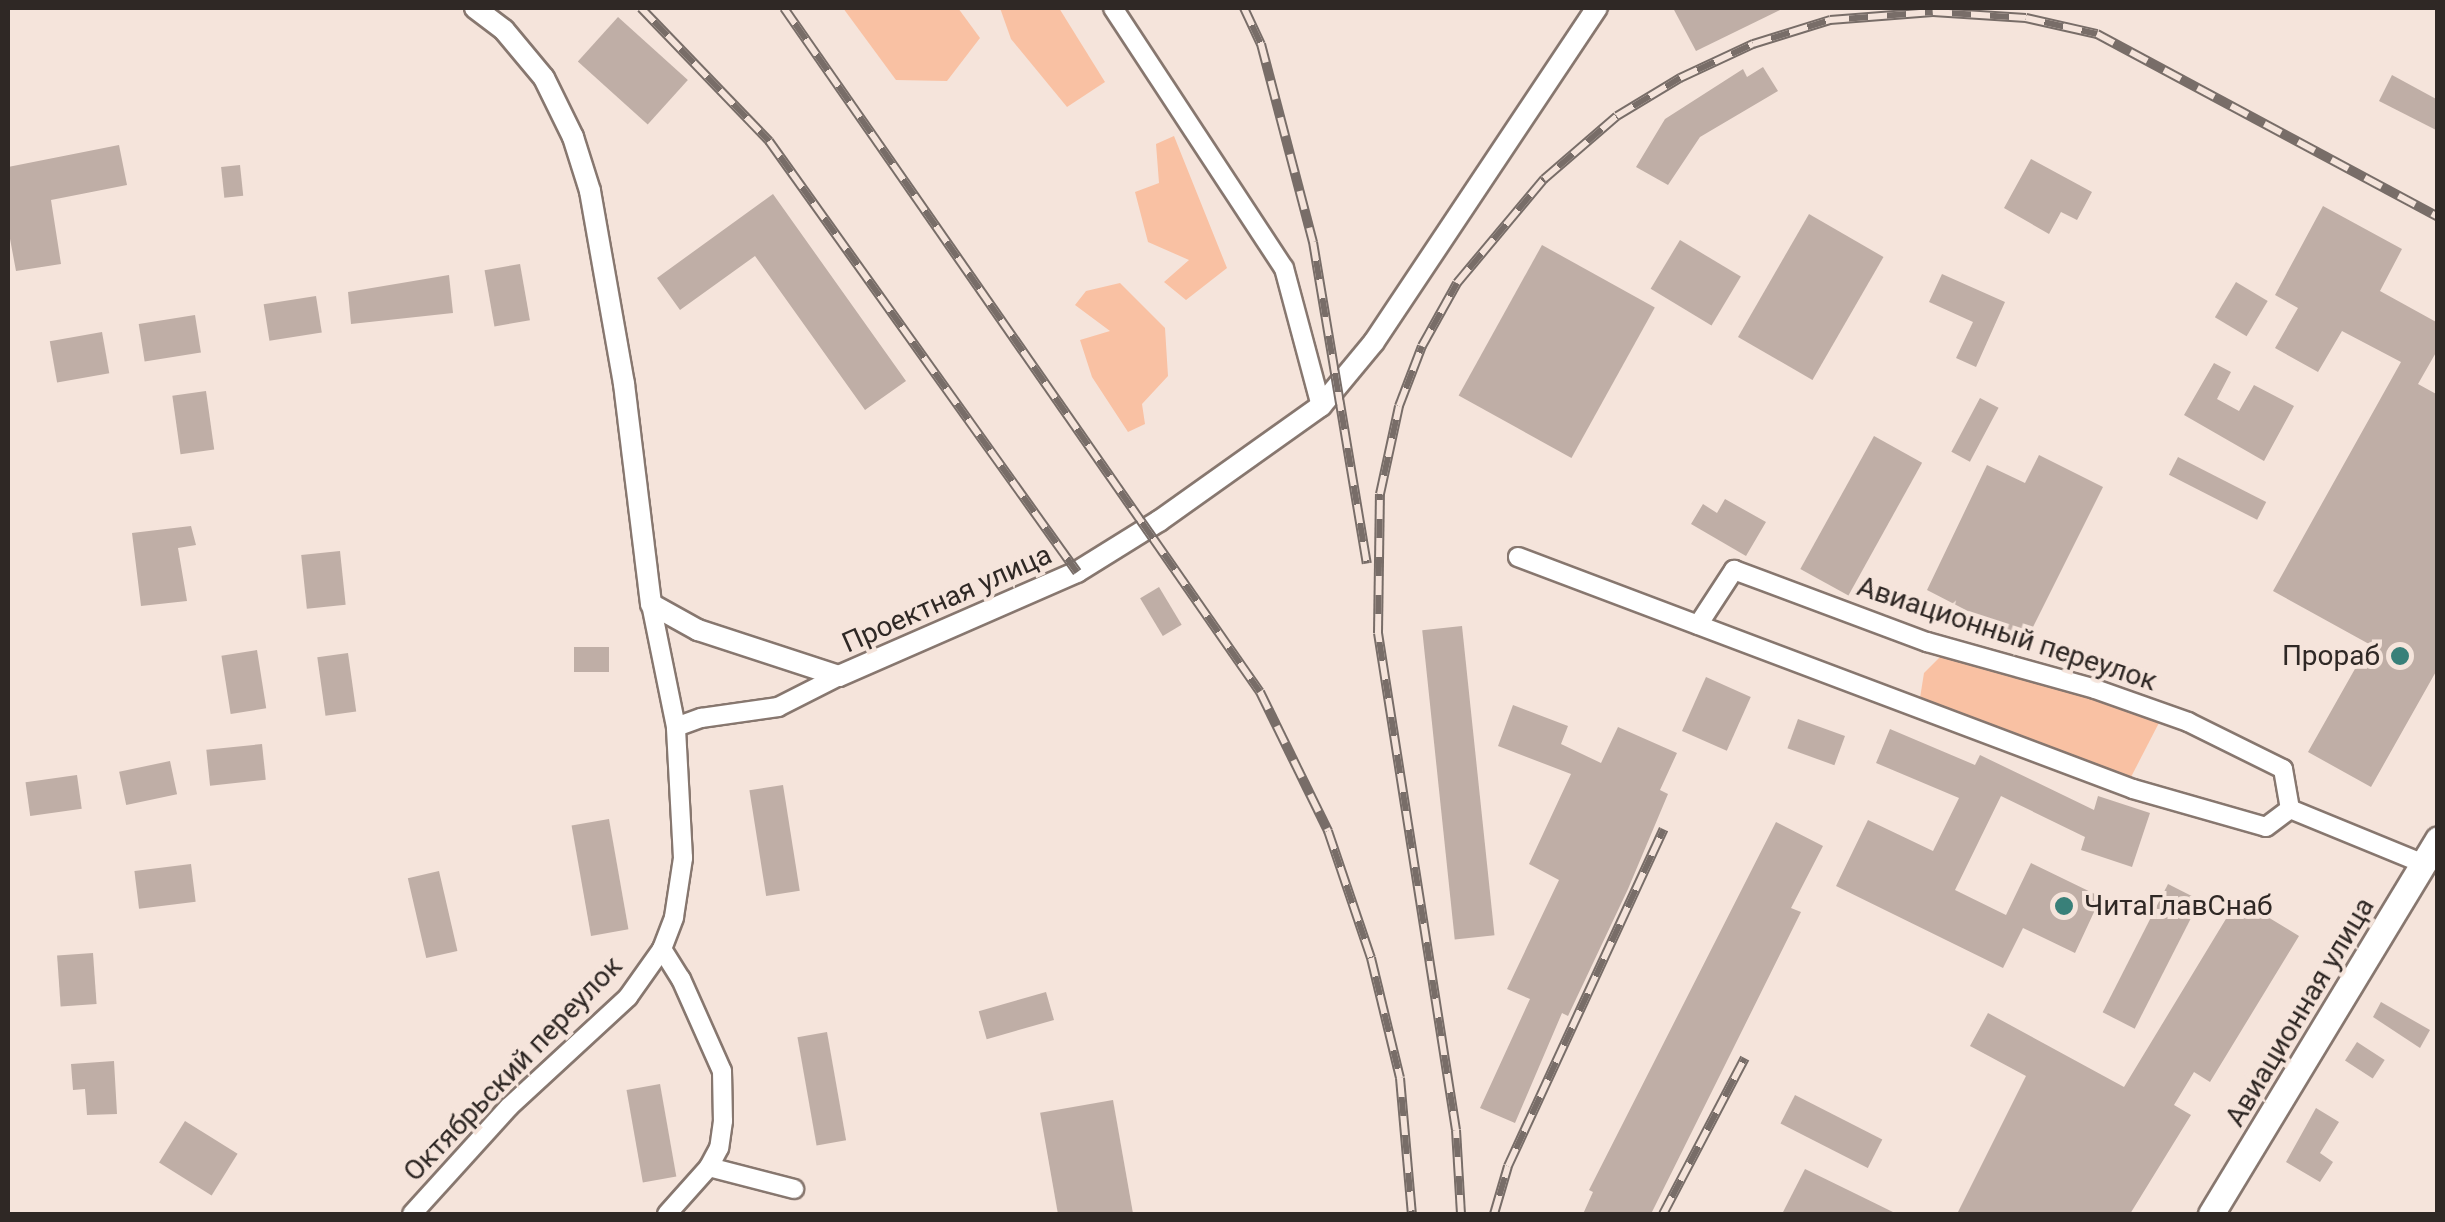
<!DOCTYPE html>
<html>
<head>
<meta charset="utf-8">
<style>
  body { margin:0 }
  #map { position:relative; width:2445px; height:1222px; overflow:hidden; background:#f5e4db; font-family:Roboto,sans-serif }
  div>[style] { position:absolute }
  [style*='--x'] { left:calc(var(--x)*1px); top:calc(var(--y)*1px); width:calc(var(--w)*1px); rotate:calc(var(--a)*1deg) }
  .green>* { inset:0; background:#f9c1a3 }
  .building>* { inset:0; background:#bfaea6; transform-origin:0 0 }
  .roads { filter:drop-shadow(2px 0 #87776f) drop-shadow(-2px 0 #87776f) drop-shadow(0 2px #87776f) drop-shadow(0 -2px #87776f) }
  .minor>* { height:18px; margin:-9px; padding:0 9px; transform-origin:9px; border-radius:9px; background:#fff }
  .tertiary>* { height:20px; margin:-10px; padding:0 10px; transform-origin:10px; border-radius:10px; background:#fff }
  .secondary>* { height:25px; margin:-12.5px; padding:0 12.5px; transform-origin:12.5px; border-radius:12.5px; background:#fff }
  .rail>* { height:10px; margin-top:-5px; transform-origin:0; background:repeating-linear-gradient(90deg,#f5e4db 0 19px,#786d68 0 38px); box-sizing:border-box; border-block:2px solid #786d68 }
  .dots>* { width:28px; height:28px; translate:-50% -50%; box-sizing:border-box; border:5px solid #f5e4db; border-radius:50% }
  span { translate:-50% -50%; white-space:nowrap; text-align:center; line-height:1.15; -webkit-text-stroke:8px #f5e4db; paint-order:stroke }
  .street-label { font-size:28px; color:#2f2825 }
  .poi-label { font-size:28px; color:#2f2825 }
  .right { translate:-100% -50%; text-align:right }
  .left { translate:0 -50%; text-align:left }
  .frame { position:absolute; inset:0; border:10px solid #2f2825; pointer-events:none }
</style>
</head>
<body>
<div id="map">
  <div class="green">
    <i style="clip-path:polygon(843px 8px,958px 8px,980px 38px,947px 81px,896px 80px)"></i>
    <i style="clip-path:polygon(1000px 8px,1059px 8px,1105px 82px,1067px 107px,1011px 39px)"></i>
    <i style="clip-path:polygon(1174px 136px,1227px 268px,1186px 300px,1164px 282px,1189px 260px,1148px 242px,1135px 192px,1159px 183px,1156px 144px)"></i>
    <i style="clip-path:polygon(1120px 283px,1165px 328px,1168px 376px,1142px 404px,1145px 424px,1128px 432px,1092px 377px,1080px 340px,1110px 331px,1075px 305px,1086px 291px)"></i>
    <i style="clip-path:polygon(1943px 654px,2162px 717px,2131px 777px,1920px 698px,1924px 673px)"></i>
  </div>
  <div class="building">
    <i style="clip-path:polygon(1673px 8px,1784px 8px,1696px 51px)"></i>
    <i style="left:618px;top:17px;width:94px;height:60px;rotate:42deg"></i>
    <i style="clip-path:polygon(1763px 67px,1778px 91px,1700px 137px,1668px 185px,1636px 167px,1665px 119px,1743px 69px,1747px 77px)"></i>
    <i style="clip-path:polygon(2392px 75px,2438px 100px,2438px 131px,2379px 101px)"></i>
    <i style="clip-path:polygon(119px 145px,127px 185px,51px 200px,61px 264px,16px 271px,8px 228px,8px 167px)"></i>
    <i style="clip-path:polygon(2031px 159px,2092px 192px,2077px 220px,2061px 212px,2049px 234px,2004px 208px)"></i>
    <i style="left:240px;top:165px;width:31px;height:19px;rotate:84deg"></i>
    <i style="clip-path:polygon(773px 194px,906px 381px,865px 410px,755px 256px,680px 310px,657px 278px)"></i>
    <i style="clip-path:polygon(2323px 206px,2402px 249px,2380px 291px,2438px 323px,2438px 349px,2418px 384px,2438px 395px,2438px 668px,2371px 787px,2308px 752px,2369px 644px,2273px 591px,2401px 362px,2342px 331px,2318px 372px,2275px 348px,2298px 308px,2275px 295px)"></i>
    <i style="left:1809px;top:214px;width:86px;height:142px;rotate:30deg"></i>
    <i style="left:1680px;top:240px;width:71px;height:57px;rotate:31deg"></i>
    <i style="left:1542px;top:245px;width:129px;height:172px;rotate:29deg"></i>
    <i style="left:520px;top:264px;width:57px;height:36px;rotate:80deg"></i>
    <i style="clip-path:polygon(1942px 274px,2005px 302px,1976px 367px,1956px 358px,1973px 322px,1929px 302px)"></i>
    <i style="clip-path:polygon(449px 275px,453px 313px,351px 324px,348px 292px)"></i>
    <i style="left:2236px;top:282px;width:37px;height:41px;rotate:31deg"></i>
    <i style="left:316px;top:296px;width:37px;height:53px;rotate:81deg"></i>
    <i style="left:195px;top:315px;width:38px;height:57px;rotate:81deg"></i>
    <i style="left:102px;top:332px;width:42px;height:53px;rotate:80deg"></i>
    <i style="clip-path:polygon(2214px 363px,2231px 372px,2217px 399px,2239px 411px,2254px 385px,2294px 406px,2264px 461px,2184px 415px)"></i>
    <i style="left:206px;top:391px;width:59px;height:34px;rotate:82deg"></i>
    <i style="left:1980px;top:398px;width:21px;height:61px;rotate:28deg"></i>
    <i style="left:1874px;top:436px;width:55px;height:152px;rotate:29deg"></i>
    <i style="clip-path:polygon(2039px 455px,2103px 487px,2026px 641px,1927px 590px,1987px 465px,2025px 483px)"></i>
    <i style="left:2178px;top:457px;width:99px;height:20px;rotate:27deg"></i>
    <i style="clip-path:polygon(1725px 499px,1766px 522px,1746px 556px,1691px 524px,1703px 504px,1717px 513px)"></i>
    <i style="clip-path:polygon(191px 526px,196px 545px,178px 548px,187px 601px,141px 606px,132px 533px)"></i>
    <i style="left:340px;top:551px;width:54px;height:39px;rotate:84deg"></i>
    <i style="left:1159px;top:587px;width:44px;height:22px;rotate:59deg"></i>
    <i style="left:1462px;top:626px;width:311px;height:40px;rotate:84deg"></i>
    <i style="left:574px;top:647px;width:35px;height:25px"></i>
    <i style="left:257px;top:650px;width:59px;height:36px;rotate:81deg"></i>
    <i style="left:348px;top:653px;width:59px;height:31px;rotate:82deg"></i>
    <i style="left:1706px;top:677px;width:49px;height:59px;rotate:24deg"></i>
    <i style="clip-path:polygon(1513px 705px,1568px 726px,1561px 744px,1601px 763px,1618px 727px,1677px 753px,1660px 790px,1668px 794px,1628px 889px,1568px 1016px,1562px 1013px,1515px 1123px,1480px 1108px,1530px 999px,1507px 989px,1559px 880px,1529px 864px,1571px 774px,1498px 746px)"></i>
    <i style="left:1798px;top:719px;width:50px;height:31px;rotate:20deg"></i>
    <i style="clip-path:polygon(1890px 729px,1975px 765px,1980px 755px,2094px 810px,2098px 796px,2150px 813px,2132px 867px,2081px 850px,2085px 837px,2001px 796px,1955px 890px,2006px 915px,2031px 863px,2101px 897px,2075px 953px,2023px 928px,2003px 968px,1836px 886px,1868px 820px,1933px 851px,1959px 798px,1876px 763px)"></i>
    <i style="left:262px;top:744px;width:36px;height:56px;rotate:84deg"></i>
    <i style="left:170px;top:761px;width:34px;height:52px;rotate:78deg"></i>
    <i style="left:77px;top:775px;width:34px;height:52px;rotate:82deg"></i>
    <i style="left:783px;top:785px;width:107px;height:34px;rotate:81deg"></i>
    <i style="left:609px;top:819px;width:112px;height:38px;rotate:80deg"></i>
    <i style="clip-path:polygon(1776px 822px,1823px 846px,1791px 908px,1801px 912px,1651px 1214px,1583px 1214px,1593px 1192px,1589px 1190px)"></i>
    <i style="left:191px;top:864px;width:38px;height:57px;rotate:83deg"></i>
    <i style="left:439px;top:871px;width:82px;height:32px;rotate:77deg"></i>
    <i style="left:2168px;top:884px;width:36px;height:144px;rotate:27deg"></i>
    <i style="clip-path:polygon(2238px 899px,2299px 936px,2210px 1082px,2194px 1072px,2174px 1105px,2191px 1115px,2130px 1214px,1957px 1214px,2026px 1076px,1970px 1046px,1988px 1013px,2124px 1087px)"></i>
    <i style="left:93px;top:953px;width:51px;height:36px;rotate:86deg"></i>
    <i style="left:1046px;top:992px;width:29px;height:70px;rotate:74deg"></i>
    <i style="clip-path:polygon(2381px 1002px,2430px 1030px,2420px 1048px,2373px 1017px)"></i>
    <i style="left:827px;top:1032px;width:110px;height:30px;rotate:80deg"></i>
    <i style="left:2357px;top:1042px;width:33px;height:22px;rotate:33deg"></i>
    <i style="clip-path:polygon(114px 1061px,117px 1114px,87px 1115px,85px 1089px,73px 1090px,71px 1064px)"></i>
    <i style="left:660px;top:1084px;width:94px;height:34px;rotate:80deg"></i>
    <i style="left:1795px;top:1095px;width:98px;height:32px;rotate:27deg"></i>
    <i style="left:1113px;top:1100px;width:116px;height:74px;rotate:80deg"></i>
    <i style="clip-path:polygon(2316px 1108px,2339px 1122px,2320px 1153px,2333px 1162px,2320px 1182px,2286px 1162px)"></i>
    <i style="left:185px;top:1121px;width:62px;height:49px;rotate:32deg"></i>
    <i style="clip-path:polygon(1805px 1169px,1848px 1190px,1897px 1214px,1782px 1214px)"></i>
  </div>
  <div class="roads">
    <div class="minor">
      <i style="--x:1113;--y:8;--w:311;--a:56.7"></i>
      <i style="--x:1284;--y:268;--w:143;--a:75"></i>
      <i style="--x:1518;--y:557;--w:657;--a:20.67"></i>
      <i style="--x:2133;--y:789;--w:138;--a:15.9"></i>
      <i style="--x:2266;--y:827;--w:30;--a:-37"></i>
      <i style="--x:2290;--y:809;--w:145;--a:22.3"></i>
      <i style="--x:651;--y:604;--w:126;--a:78.5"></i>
      <i style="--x:676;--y:727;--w:27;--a:-20"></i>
      <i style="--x:701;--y:718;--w:78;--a:-8.1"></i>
      <i style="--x:778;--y:707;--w:68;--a:-26.9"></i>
      <i style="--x:1698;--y:625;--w:66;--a:-56.8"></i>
      <i style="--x:1734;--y:570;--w:206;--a:20.5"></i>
      <i style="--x:1927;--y:642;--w:174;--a:15.6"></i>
      <i style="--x:2095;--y:689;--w:99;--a:19.5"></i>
      <i style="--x:2188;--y:722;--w:106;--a:26.3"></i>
      <i style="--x:2283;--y:769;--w:41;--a:80.1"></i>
      <i style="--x:662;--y:949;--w:36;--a:58"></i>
      <i style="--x:681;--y:979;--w:101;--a:66"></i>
      <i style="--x:722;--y:1071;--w:50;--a:88.9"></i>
      <i style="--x:723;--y:1121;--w:27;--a:98"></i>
      <i style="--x:719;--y:1148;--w:21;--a:118"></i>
      <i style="--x:709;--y:1167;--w:63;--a:131.8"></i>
      <i style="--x:709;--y:1167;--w:88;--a:14.5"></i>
      <i style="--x:412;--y:1214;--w:144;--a:-47.8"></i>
      <i style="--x:509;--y:1107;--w:162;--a:-42.7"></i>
      <i style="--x:628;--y:997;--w:59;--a:-54.7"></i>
      <i style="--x:662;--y:949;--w:34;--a:-69"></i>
      <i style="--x:674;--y:917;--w:60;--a:-81.3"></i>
      <i style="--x:683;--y:858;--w:131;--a:-93.1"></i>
    </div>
    <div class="tertiary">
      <i style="--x:475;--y:8;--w:36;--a:37"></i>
      <i style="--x:504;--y:30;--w:62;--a:50.2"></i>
      <i style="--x:544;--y:78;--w:66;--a:63.8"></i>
      <i style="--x:573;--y:137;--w:57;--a:72.5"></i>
      <i style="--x:590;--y:191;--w:196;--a:80"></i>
      <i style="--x:624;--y:384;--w:222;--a:83"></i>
      <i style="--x:651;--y:604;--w:54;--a:29"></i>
      <i style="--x:698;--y:630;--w:148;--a:18.1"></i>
      <i style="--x:839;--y:676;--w:260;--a:-23.6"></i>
      <i style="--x:1077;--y:572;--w:97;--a:-31.9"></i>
      <i style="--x:1159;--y:521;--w:199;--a:-35.4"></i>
      <i style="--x:1321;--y:406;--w:83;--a:-50.4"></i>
      <i style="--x:1374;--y:342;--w:402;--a:-56.3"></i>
    </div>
    <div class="secondary">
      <i style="--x:2211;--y:1214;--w:438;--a:-58.8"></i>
    </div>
  </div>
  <div class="rail">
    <i style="--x:641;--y:8;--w:185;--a:46.1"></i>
    <i style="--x:769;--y:141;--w:530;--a:54.45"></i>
    <i style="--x:784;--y:8;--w:833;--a:55.17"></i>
    <i style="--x:1260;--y:692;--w:155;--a:63.9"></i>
    <i style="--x:1328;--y:831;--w:134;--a:71.3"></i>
    <i style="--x:1371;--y:958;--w:123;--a:76.4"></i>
    <i style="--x:1400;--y:1078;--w:137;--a:85"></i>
    <i style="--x:1244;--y:8;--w:40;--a:65"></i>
    <i style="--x:1261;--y:44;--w:205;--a:75.3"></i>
    <i style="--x:1313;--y:242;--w:326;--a:80.5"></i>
    <i style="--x:1461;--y:1214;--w:84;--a:-93.4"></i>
    <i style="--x:1456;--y:1130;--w:503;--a:-98.92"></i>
    <i style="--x:1378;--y:633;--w:139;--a:-89.2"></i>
    <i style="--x:1380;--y:494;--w:90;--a:-77.8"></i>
    <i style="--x:1399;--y:406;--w:64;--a:-69"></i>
    <i style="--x:1422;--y:346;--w:72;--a:-60.9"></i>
    <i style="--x:1457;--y:283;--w:136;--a:-50.1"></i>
    <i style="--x:1544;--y:179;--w:96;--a:-40.8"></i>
    <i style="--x:1617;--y:116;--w:74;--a:-31.1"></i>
    <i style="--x:1680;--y:78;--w:81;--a:-25"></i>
    <i style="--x:1753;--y:44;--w:81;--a:-17.3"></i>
    <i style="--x:1830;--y:20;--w:103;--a:-4.4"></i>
    <i style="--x:1933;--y:12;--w:93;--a:3.7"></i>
    <i style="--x:2026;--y:18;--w:73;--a:12.7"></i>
    <i style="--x:2097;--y:34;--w:387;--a:28.2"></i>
    <i style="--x:1494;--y:1214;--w:50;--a:-73.7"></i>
    <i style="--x:1508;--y:1166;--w:371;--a:-65.2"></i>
    <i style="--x:1663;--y:1214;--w:176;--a:-62.3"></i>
  </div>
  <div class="dots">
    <i style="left:2400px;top:656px;background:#398079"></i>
    <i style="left:2064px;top:906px;background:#398079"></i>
  </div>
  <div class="street-label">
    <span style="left:947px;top:599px;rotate:-24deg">Проектная улица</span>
    <span style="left:2007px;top:634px;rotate:18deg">Авиационный переулок</span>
    <span style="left:2300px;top:1012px;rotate:-59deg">Авиационная улица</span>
    <span style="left:513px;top:1069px;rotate:-46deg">Октябрьский переулок</span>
  </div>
  <div class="poi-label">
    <span class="right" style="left:2380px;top:656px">Прораб</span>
    <span class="left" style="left:2084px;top:906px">ЧитаГлавСнаб</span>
  </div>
  <div class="frame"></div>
</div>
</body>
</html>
